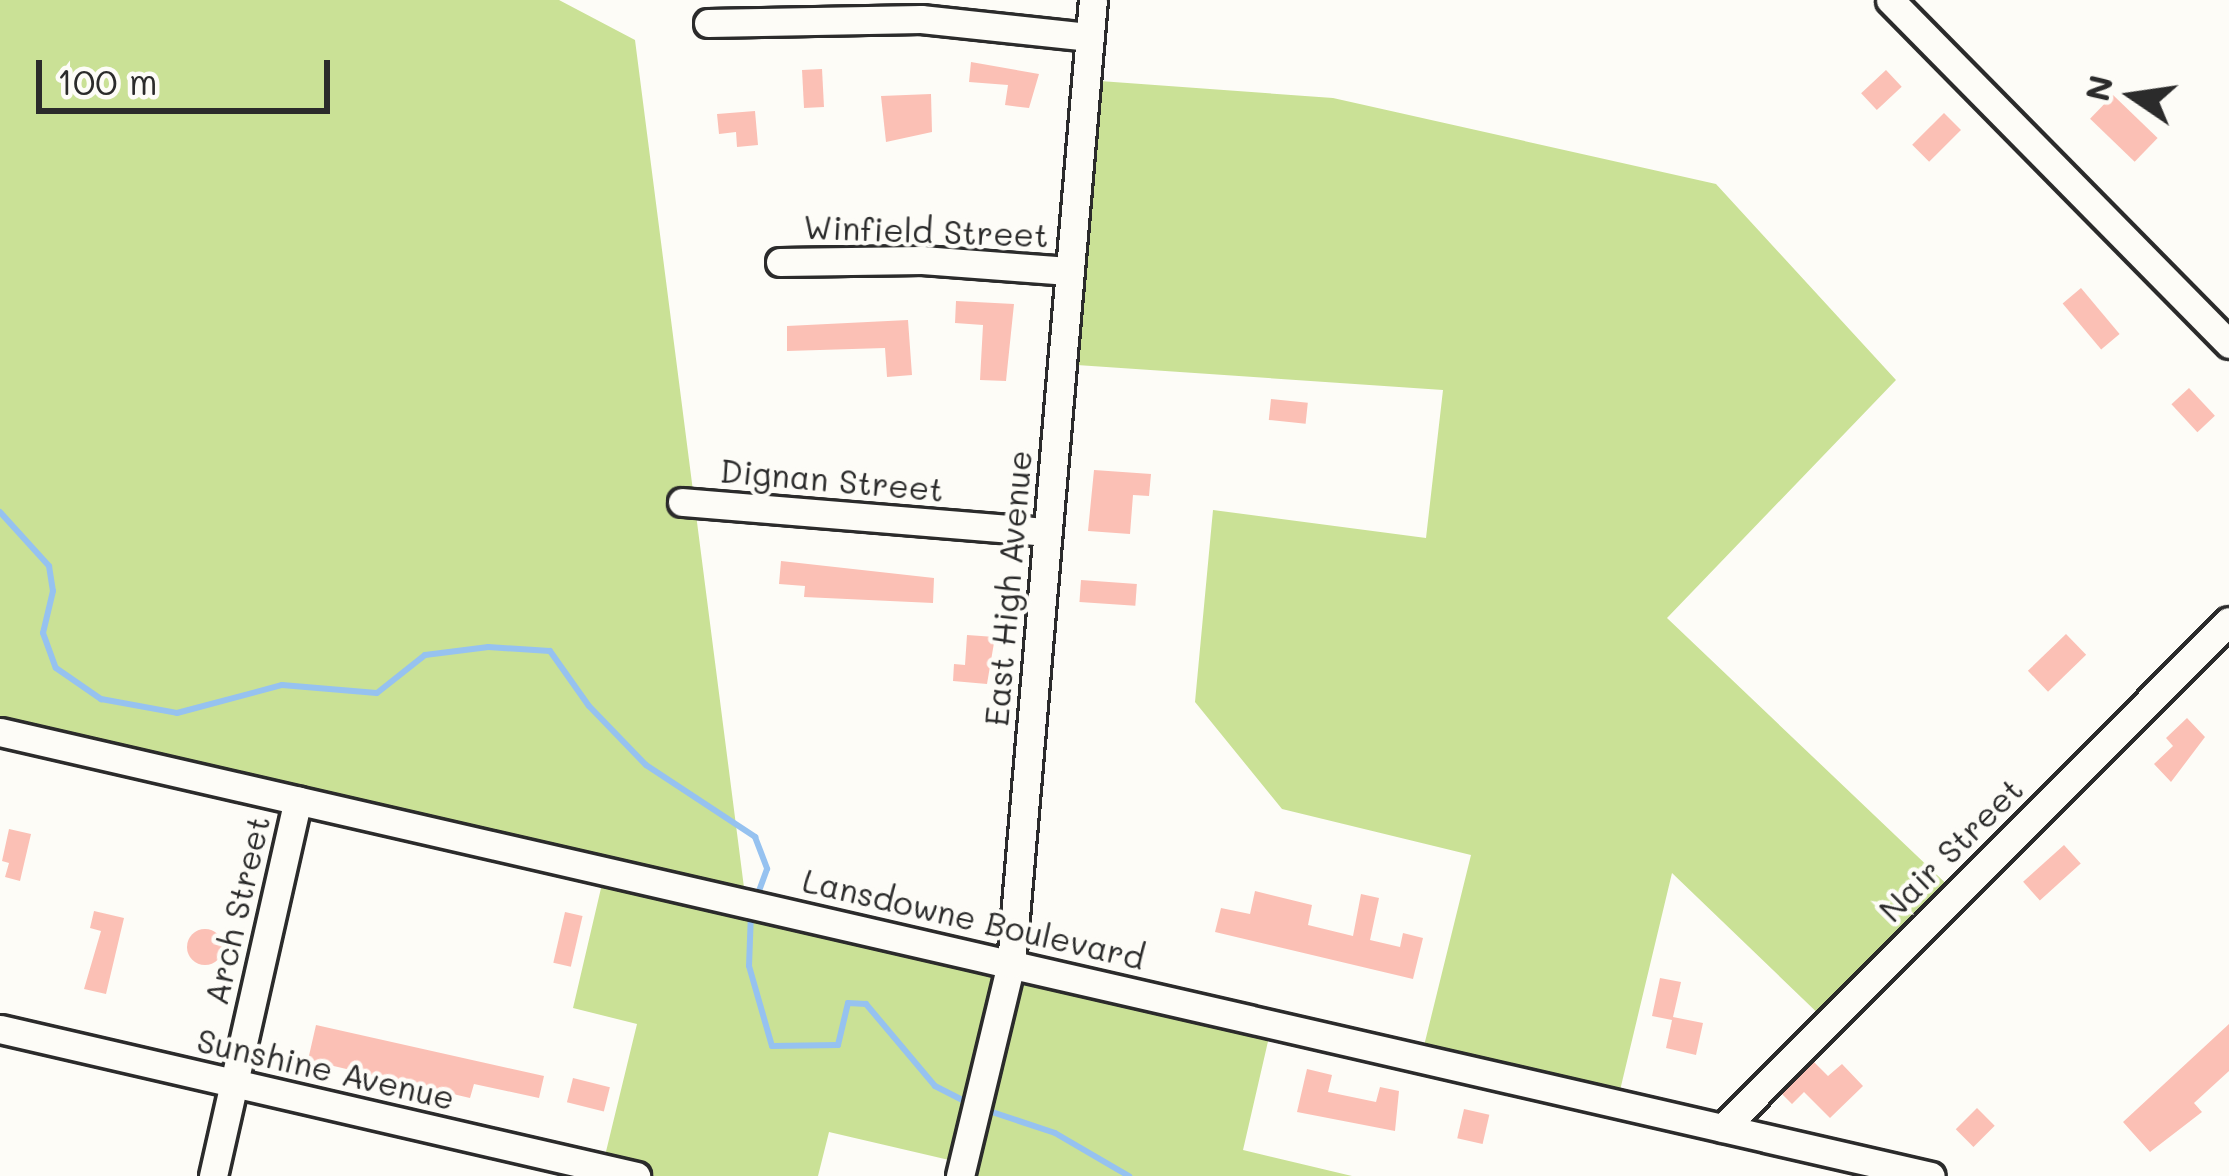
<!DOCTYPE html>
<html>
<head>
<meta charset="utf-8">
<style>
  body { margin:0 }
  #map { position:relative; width:2229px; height:1176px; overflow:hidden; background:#fdfcf7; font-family:Mali,sans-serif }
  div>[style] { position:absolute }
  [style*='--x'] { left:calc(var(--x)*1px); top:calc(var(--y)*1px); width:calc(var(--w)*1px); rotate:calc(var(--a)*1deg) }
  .green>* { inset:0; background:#cae196 }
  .stream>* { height:6px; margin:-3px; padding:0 3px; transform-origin:3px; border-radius:3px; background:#96c2f0 }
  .building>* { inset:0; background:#fbc0b5; transform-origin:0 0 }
  .round { border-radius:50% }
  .roads { filter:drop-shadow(3px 0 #2b2b2b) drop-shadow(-3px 0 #2b2b2b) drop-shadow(0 3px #2b2b2b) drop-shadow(0 -3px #2b2b2b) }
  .minor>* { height:27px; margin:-13.5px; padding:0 13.5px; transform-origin:13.5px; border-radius:13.5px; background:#fdfcf7 }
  span { translate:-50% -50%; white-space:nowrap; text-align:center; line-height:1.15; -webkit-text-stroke:9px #fdfcf7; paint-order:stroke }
  .street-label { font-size:33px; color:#2b2b2b }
  .north { position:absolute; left:2073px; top:36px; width:120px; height:120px; -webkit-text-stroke:9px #fdfcf7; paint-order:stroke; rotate:283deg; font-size:33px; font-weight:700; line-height:48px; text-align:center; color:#2b2b2b }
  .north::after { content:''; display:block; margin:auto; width:42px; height:54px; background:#2b2b2b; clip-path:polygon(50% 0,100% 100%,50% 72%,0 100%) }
  .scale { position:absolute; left:36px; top:60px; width:294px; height:54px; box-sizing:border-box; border:6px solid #2b2b2b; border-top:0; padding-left:15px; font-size:36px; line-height:42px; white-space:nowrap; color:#2b2b2b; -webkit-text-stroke:9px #fdfcf7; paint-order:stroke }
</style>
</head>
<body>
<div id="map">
  <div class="green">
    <i style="clip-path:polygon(0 0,559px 0,635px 40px,746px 903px,1272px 1024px,1243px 1150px,1352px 1176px,960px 1176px,962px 1163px,829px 1132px,818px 1176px,636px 1176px,602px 1168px,637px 1024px,573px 1008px,605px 871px,0 732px)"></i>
    <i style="clip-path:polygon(1086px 80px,1333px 98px,1716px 184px,1896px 380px,1667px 618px,1957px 894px,1828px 1023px,1672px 873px,1617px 1103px,1421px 1058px,1471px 855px,1282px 809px,1195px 702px,1213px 510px,1426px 538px,1443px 390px,1062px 364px)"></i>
  </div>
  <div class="stream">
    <i style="--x:0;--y:512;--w:73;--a:47.8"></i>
    <i style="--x:49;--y:566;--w:25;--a:81"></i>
    <i style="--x:53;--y:591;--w:43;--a:103.4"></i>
    <i style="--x:43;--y:633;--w:37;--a:70"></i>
    <i style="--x:56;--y:668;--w:55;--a:34.6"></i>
    <i style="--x:101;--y:699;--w:77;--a:10.4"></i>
    <i style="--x:177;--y:713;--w:109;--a:-14.9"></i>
    <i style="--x:282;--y:685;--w:95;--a:4.8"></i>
    <i style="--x:377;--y:693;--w:61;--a:-38.4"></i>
    <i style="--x:425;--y:655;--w:64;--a:-7.2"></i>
    <i style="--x:488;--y:647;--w:62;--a:3.7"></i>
    <i style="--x:550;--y:651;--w:67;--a:54.7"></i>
    <i style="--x:589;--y:706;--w:82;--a:46"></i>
    <i style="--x:646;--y:765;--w:131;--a:33.4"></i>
    <i style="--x:755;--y:837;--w:34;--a:69"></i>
    <i style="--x:767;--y:869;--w:33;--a:110"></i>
    <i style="--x:751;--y:912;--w:54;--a:92.1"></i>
    <i style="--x:749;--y:966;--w:83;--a:74"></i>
    <i style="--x:772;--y:1046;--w:66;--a:-0.9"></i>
    <i style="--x:838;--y:1045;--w:43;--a:-76.6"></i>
    <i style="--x:848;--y:1003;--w:18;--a:3"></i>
    <i style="--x:866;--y:1004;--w:107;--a:49.9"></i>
    <i style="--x:935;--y:1086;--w:39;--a:27"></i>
    <i style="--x:983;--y:1109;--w:76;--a:18.4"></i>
    <i style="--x:1055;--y:1133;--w:86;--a:30.2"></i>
  </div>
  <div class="building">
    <i style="clip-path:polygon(971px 62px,1039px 74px,1029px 108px,1005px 105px,1008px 85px,969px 82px)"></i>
    <i style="left:822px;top:69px;width:38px;height:20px;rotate:87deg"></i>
    <i style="left:1886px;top:70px;width:23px;height:34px;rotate:47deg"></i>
    <i style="clip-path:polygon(931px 94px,932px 132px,886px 142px,881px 96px)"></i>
    <i style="left:2113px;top:95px;width:62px;height:33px;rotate:44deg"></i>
    <i style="clip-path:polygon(755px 111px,758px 145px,737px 147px,736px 132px,719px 134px,717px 114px)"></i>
    <i style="left:1944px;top:113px;width:24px;height:45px;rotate:45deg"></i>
    <i style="left:2081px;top:288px;width:60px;height:24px;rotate:50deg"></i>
    <i style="clip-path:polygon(956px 301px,1014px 304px,1006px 381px,980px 380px,983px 325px,955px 323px)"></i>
    <i style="clip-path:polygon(908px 320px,912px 375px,887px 377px,885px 348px,787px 351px,787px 326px)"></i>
    <i style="left:2189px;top:388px;width:38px;height:24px;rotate:47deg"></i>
    <i style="left:1271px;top:399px;width:37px;height:21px;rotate:6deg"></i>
    <i style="clip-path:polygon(1094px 470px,1151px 474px,1149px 496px,1133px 495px,1130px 534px,1088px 531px)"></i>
    <i style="clip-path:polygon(781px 561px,934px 578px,933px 603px,804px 597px,805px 586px,779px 584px)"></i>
    <i style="left:1081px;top:580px;width:56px;height:22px;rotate:4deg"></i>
    <i style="left:2066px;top:634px;width:29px;height:53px;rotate:46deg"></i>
    <i style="clip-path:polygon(967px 635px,995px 637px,987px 684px,953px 681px,954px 664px,965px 665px)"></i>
    <i style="clip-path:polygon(2187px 718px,2205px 737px,2171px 782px,2154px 764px,2173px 746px,2166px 738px)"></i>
    <i style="clip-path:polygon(9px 829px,31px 834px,20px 881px,5px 877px,9px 863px,2px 861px)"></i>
    <i style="left:2064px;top:845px;width:25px;height:55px;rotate:48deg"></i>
    <i style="clip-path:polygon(1255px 891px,1312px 905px,1308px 925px,1353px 936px,1361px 894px,1379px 898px,1370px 940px,1400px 947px,1403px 933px,1423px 938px,1413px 979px,1215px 932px,1221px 908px,1250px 914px)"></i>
    <i style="clip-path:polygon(94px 911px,124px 918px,106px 994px,84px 989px,101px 931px,90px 928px)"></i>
    <i style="left:565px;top:912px;width:18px;height:52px;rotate:13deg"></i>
    <i class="round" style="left:187px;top:929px;width:36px;height:36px"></i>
    <i style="clip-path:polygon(1660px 978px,1681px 982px,1673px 1017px,1703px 1023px,1696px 1055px,1666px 1048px,1672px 1020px,1652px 1016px)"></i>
    <i style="clip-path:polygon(2229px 1024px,2229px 1071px,2194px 1103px,2202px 1112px,2150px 1152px,2123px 1122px)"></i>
    <i style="clip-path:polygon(316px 1025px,544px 1076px,539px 1098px,474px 1084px,470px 1098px,308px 1060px)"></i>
    <i style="clip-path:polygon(1814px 1062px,1828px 1076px,1842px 1064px,1863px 1086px,1830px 1118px,1804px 1092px,1792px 1104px,1782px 1094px)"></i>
    <i style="clip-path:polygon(1307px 1069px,1332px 1075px,1328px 1092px,1376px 1102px,1380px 1087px,1399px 1091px,1395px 1131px,1297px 1112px)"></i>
    <i style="left:573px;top:1078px;width:38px;height:25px;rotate:14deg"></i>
    <i style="left:1977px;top:1108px;width:25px;height:30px;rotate:45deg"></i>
    <i style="left:1464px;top:1109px;width:26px;height:30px;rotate:13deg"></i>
  </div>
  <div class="roads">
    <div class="minor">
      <i style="--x:1890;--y:0;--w:483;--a:45.4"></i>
      <i style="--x:708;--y:23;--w:213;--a:-1.1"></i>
      <i style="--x:921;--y:19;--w:170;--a:6.1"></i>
      <i style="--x:780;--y:262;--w:142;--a:-0.8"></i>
      <i style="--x:922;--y:260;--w:147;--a:4.3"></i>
      <i style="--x:682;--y:502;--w:366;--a:4.7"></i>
      <i style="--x:0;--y:732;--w:1981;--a:12.95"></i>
      <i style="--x:0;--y:1029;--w:653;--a:13.01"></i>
      <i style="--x:1723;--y:1128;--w:716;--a:-45.06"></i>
      <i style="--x:213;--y:1176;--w:385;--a:-77.3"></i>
      <i style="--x:960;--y:1176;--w:218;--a:-76.5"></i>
      <i style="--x:1011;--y:964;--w:967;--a:-85.14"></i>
    </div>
  </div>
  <div class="street-label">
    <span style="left:926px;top:230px;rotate:2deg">Winfield Street</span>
    <span style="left:832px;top:479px;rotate:5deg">Dignan Street</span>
    <span style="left:1007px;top:588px;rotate:-85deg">East High Avenue</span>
    <span style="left:1950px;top:849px;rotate:-45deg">Nair Street</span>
    <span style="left:236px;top:910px;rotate:-77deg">Arch Street</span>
    <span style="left:974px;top:918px;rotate:13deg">Lansdowne Boulevard</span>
    <span style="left:326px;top:1068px;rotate:13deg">Sunshine Avenue</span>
  </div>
  <div class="north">N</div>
  <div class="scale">100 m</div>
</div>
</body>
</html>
